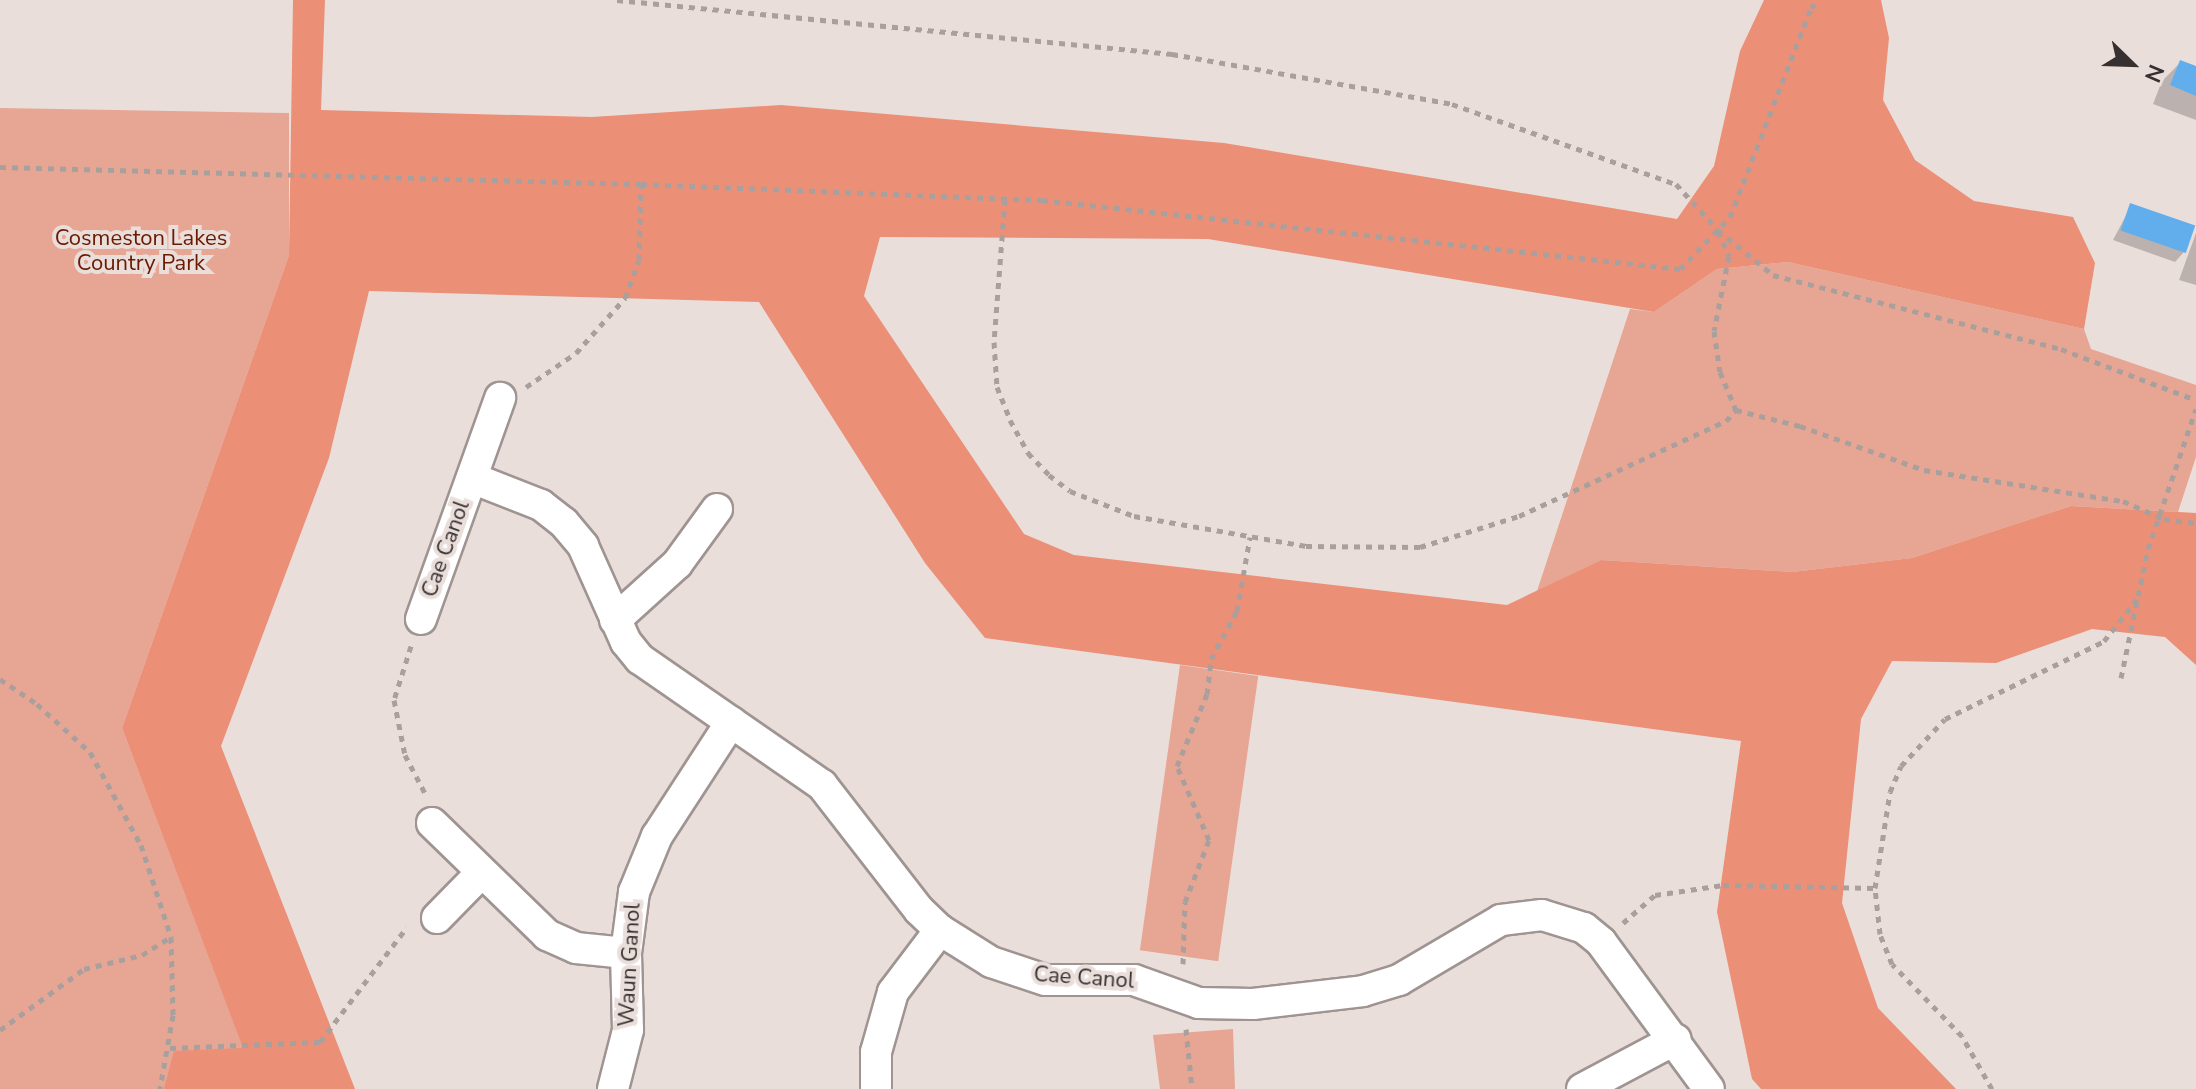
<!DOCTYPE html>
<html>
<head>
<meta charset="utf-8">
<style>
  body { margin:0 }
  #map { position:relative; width:2196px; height:1089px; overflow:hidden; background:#eadedb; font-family:"Nunito Sans",sans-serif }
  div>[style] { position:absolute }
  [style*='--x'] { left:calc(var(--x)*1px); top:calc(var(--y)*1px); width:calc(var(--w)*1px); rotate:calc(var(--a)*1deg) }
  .green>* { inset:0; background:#e7a593; transform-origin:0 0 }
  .forest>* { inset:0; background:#eb8f76 }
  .shadow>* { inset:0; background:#0003 }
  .building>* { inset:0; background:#62aeec; transform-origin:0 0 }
  .path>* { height:5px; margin-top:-2.5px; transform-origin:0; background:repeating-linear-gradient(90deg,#a9a09e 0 6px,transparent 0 12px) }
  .roads { filter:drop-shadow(2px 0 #9f9491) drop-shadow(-2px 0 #9f9491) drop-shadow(0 2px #9f9491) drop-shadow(0 -2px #9f9491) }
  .street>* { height:30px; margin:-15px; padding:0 15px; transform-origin:15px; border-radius:15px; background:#fff }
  span { translate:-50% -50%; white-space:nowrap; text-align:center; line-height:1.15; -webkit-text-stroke:8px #eadedb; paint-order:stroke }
  .park-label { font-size:22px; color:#6b1900 }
  .street-label { font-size:22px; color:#363130 }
  .north { position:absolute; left:2092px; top:24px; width:80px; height:80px; -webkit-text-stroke:6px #eadedb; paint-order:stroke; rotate:113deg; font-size:22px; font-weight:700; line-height:32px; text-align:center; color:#363130 }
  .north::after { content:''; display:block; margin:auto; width:28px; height:36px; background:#363130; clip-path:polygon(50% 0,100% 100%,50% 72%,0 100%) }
</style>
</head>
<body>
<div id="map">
  <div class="green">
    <i style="clip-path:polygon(0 108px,289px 113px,289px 255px,122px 728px,259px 1089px,0 1089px)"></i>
    <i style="clip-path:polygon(1788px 262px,2084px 329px,2091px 349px,2196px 385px,2196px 457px,2178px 512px,2071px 506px,1912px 558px,1792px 572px,1601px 560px,1537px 591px,1630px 309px,1654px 312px,1717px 269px)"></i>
    <i style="left:1180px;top:665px;width:79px;height:288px;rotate:8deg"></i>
    <i style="clip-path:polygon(1233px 1029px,1235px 1089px,1160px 1089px,1153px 1035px)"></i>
  </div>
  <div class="forest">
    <i style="clip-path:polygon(293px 0,325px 0,321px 110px,592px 117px,781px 105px,1224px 143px,1677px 219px,1714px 166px,1740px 51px,1764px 0,1881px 0,1889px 38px,1883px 100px,1915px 160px,1974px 201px,2073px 217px,2095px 263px,2084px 329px,1788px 262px,1717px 269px,1654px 312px,1208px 239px,880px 237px,864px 296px,1024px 534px,1074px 555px,1507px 605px,1601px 560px,1792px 572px,1912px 558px,2071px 506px,2196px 513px,2196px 665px,2165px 637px,2092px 629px,1996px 663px,1892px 661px,1861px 719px,1842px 903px,1878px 1008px,1956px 1089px,1761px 1089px,1752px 1079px,1717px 912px,1741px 741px,985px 638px,925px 563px,759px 302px,369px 291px,329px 458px,221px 746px,355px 1089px,164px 1089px,174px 1051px,243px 1048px,122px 728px,289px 255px)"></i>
  </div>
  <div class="shadow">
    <i style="clip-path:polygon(2180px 63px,2196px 68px,2196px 120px,2153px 104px,2162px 81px)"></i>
    <i style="clip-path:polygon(2131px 206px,2184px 252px,2175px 262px,2113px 240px)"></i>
    <i style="clip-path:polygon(2196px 233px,2196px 285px,2179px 280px)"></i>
  </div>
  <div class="building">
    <i style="clip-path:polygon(2180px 60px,2196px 66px,2196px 96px,2170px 85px)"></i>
    <i style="left:2130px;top:203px;width:69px;height:29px;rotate:19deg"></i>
  </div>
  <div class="path">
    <i style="--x:617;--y:0;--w:558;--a:5.56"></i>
    <i style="--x:1172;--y:54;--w:284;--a:10.1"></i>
    <i style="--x:1452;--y:104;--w:238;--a:19.7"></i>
    <i style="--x:1676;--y:184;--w:62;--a:47.6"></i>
    <i style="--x:1718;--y:230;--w:71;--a:39.3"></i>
    <i style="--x:1773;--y:275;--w:297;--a:14.4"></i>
    <i style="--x:2061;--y:349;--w:144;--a:20.7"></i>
    <i style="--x:0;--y:167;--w:641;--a:1.52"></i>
    <i style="--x:641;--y:184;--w:401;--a:2.3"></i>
    <i style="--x:1042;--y:200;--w:642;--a:6.17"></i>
    <i style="--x:1680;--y:269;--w:72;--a:-46.1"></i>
    <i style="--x:1730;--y:217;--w:224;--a:-68.8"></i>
    <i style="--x:1811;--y:8;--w:11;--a:-45"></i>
    <i style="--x:1005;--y:199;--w:143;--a:94.4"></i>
    <i style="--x:994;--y:342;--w:45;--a:86.2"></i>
    <i style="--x:997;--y:387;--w:35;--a:68"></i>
    <i style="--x:1010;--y:420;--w:38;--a:61"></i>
    <i style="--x:1028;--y:453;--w:30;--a:46"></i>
    <i style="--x:1049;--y:475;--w:26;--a:37"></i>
    <i style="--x:1070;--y:491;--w:69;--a:21.3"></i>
    <i style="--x:1134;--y:516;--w:175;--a:9.9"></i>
    <i style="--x:1306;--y:546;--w:114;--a:0.5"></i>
    <i style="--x:1420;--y:547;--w:104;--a:-17.4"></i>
    <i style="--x:1519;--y:516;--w:228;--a:-24.7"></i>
    <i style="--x:1726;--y:421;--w:15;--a:-48"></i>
    <i style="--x:1736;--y:410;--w:66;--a:14"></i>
    <i style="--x:1800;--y:426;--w:132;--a:19.5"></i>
    <i style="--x:1924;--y:470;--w:201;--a:8.9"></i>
    <i style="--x:2123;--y:501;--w:45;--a:23.7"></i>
    <i style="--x:2164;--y:519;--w:32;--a:7"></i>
    <i style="--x:1718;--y:231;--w:27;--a:66"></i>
    <i style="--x:1729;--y:256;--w:76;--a:101.3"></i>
    <i style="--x:1714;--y:331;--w:41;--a:81.7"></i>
    <i style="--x:1720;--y:372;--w:41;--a:67.2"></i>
    <i style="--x:526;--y:387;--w:60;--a:-34.2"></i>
    <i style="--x:576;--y:353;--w:74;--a:-48.3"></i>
    <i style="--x:625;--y:298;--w:40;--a:-69.8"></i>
    <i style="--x:639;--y:260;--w:76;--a:-88.5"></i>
    <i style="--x:411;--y:646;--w:57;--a:107.5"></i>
    <i style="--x:394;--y:700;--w:56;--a:78.7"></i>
    <i style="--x:405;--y:755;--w:45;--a:62.3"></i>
    <i style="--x:2121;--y:678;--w:132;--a:-78.2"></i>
    <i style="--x:2148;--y:549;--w:148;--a:-71.1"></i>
    <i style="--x:0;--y:679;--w:45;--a:34"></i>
    <i style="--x:37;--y:704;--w:72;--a:42.2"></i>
    <i style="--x:90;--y:752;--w:106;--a:61.3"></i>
    <i style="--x:141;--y:845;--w:97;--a:71.9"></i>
    <i style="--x:171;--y:937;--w:78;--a:88.5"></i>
    <i style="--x:173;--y:1015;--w:75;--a:100"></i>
    <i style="--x:1623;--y:923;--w:43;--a:-41.2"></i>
    <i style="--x:1655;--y:895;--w:69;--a:-8.4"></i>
    <i style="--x:1723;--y:885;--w:152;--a:1.1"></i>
    <i style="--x:1183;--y:964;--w:62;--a:-88.2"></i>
    <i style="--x:1185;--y:902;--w:66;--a:-68.8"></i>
    <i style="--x:1209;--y:840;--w:81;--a:-113.4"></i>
    <i style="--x:1177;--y:766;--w:78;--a:-67.4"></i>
    <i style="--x:1207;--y:694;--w:35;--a:-83"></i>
    <i style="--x:1211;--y:659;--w:55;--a:-61.6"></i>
    <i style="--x:1237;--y:611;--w:75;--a:-80"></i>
    <i style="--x:1186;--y:1029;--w:60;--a:84.3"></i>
    <i style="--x:0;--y:1030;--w:104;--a:-36"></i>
    <i style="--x:84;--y:969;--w:60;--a:-13.6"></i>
    <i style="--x:142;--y:955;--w:34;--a:-32"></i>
    <i style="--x:170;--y:1048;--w:150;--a:-2.3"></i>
    <i style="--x:320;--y:1042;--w:144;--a:-52.9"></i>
    <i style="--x:1992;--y:1089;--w:61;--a:-119.5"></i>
    <i style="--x:1962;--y:1036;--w:100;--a:-134.2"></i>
    <i style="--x:1892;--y:964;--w:32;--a:-112"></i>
    <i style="--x:1880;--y:934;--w:46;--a:-96.2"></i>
    <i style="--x:1875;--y:888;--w:97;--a:-81.1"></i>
    <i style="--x:1890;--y:792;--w:28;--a:-67"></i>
    <i style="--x:1901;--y:766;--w:64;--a:-46.9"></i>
    <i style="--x:1945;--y:719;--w:177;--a:-26.1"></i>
    <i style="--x:2104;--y:641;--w:53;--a:-51.8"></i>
  </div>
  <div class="roads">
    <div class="street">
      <i style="--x:472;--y:478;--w:74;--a:21.4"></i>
      <i style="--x:541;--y:505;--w:29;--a:38"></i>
      <i style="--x:564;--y:523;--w:30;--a:50"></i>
      <i style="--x:583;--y:546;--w:105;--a:65.9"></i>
      <i style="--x:626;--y:642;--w:22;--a:51"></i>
      <i style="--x:640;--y:659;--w:221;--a:34.7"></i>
      <i style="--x:822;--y:785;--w:158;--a:52.2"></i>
      <i style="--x:919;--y:910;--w:29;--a:44"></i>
      <i style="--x:940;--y:930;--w:60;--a:32.1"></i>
      <i style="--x:991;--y:962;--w:57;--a:18.4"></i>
      <i style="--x:1045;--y:980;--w:89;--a:0"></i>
      <i style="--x:1134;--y:980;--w:69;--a:19.5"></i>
      <i style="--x:1199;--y:1003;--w:54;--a:1.1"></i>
      <i style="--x:1253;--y:1004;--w:111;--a:-6.7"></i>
      <i style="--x:1363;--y:991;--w:38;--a:-17"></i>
      <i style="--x:1399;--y:980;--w:118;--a:-30.5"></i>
      <i style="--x:1501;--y:920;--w:41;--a:-7"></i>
      <i style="--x:1542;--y:915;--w:44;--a:17.2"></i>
      <i style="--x:1584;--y:928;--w:22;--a:39"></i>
      <i style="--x:1601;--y:942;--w:182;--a:53.7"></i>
      <i style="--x:421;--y:619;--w:235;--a:-70.3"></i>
      <i style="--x:615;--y:620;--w:84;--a:-42.1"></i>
      <i style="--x:677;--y:564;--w:68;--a:-54"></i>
      <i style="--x:432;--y:823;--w:161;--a:44.2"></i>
      <i style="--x:547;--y:935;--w:32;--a:24"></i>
      <i style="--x:576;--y:948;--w:50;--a:5.7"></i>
      <i style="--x:437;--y:918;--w:63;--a:-45.6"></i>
      <i style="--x:613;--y:1089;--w:61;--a:-75.7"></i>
      <i style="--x:628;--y:1030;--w:77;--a:-91.5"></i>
      <i style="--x:626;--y:953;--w:62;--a:-82.5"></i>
      <i style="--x:634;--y:892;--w:61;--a:-67.7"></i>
      <i style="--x:657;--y:836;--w:136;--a:-57"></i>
      <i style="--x:876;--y:1089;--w:37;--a:-90"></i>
      <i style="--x:876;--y:1052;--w:62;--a:-74.2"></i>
      <i style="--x:893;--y:992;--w:78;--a:-52.8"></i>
      <i style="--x:1582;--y:1089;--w:106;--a:-28"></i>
    </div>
  </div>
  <div class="park-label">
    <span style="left:141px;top:251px">Cosmeston Lakes<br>Country Park</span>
  </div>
  <div class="street-label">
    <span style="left:446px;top:549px;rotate:-70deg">Cae Canol</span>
    <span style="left:630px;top:965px;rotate:-87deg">Waun Ganol</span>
    <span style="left:1084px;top:978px;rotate:4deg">Cae Canol</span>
  </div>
  <div class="north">N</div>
</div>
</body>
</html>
